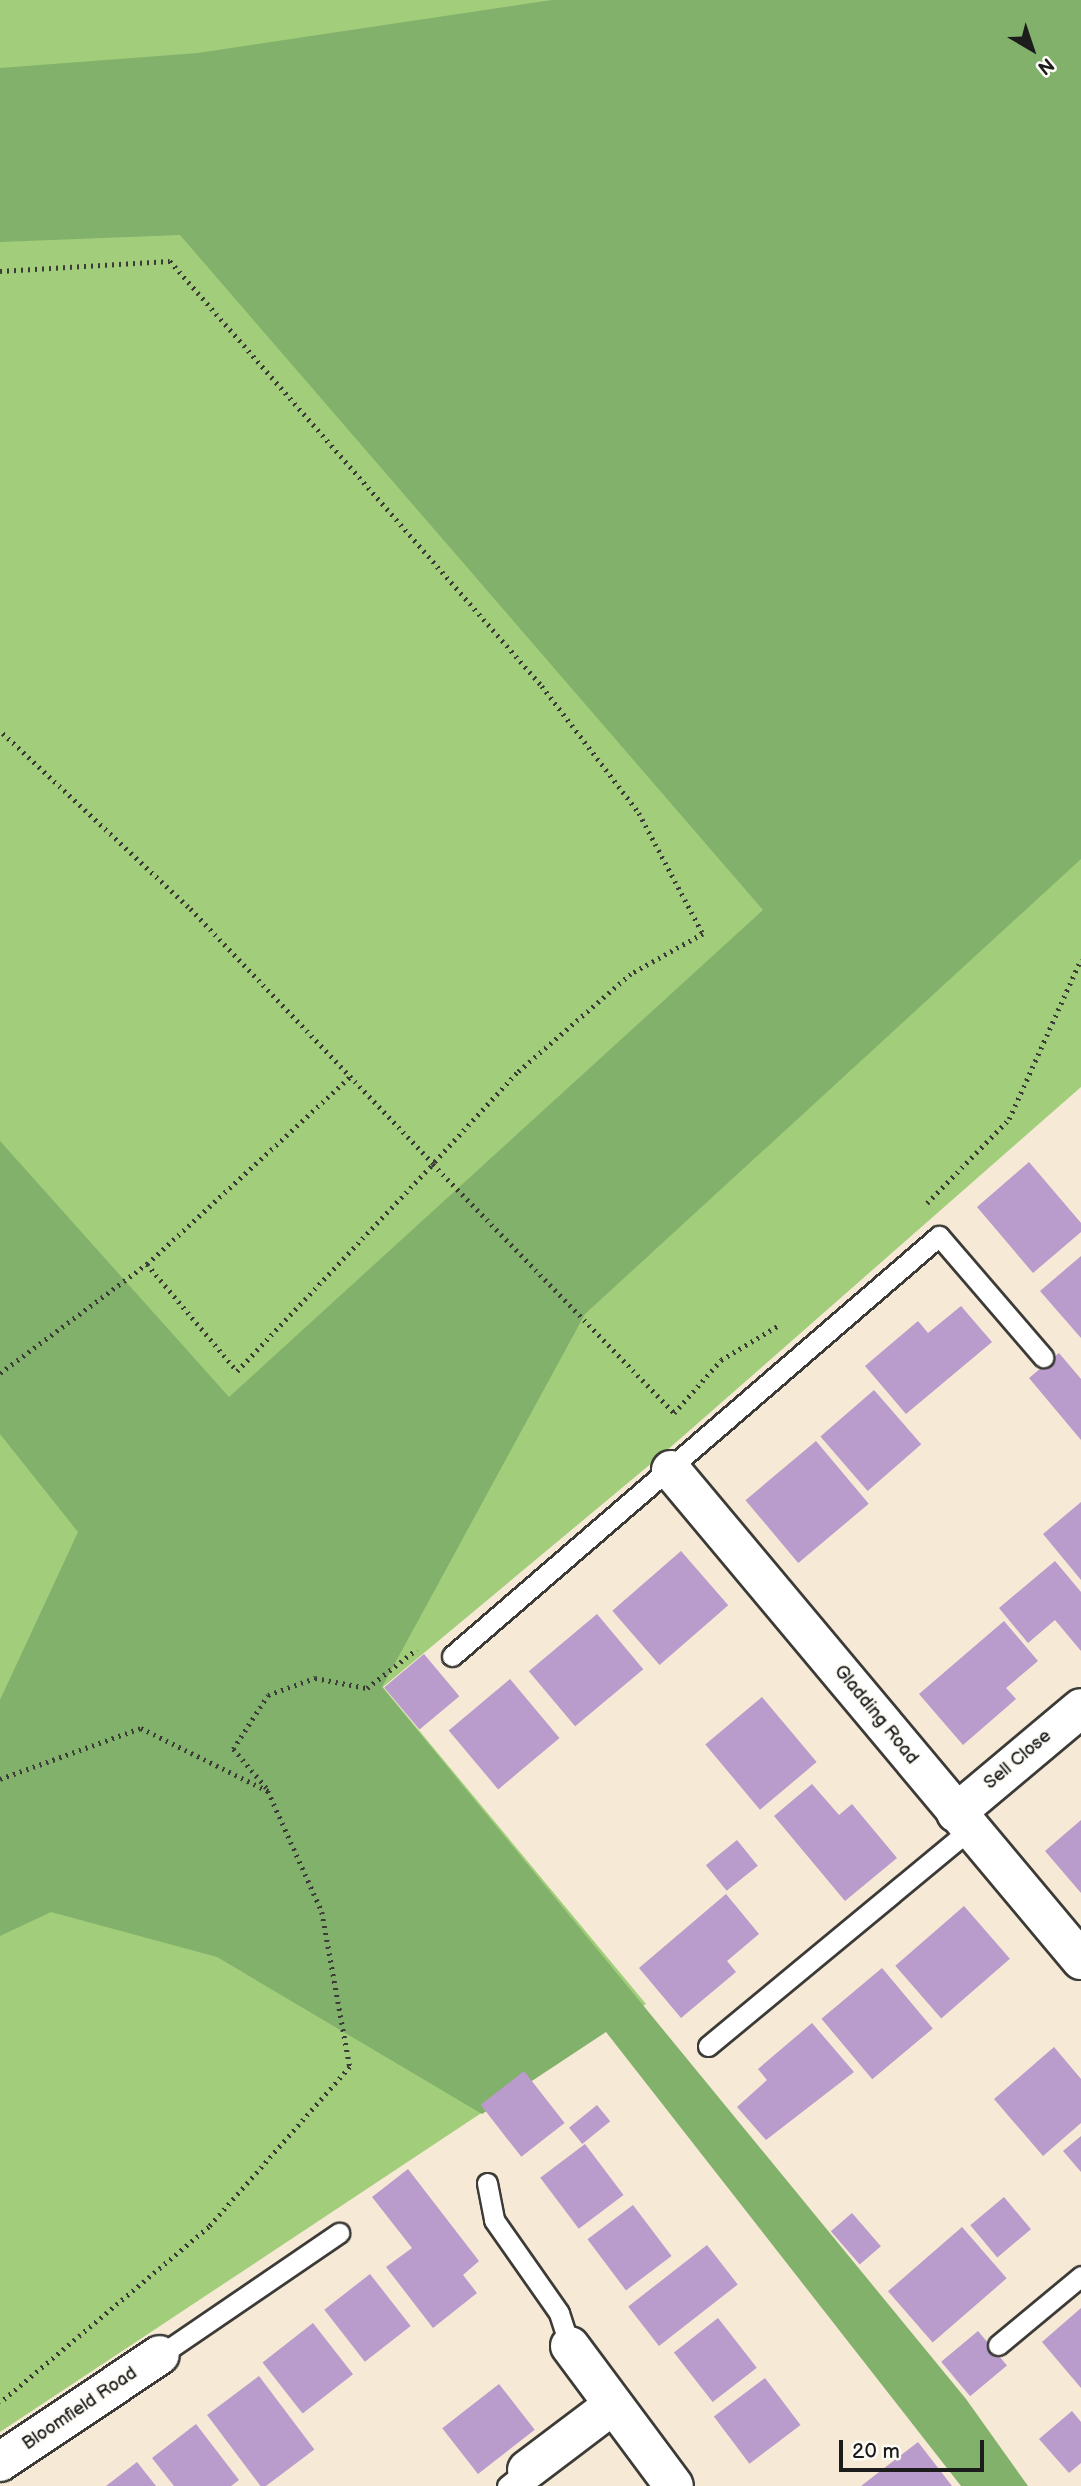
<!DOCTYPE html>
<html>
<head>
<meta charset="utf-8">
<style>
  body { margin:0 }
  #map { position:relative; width:1081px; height:2486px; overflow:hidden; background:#f6e9d5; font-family:"Balsamiq Sans",sans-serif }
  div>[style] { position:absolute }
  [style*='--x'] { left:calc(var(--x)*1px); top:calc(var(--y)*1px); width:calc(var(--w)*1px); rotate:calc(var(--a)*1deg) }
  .green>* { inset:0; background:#a2ce7b }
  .forest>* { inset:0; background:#81b16b }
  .building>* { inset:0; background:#b99bcc; transform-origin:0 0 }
  .path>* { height:4.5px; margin-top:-2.25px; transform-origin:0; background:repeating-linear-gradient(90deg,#3d3b38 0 2px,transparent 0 7px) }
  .roads { filter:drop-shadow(2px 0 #3d3b38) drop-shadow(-2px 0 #3d3b38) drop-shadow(0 2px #3d3b38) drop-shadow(0 -2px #3d3b38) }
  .lane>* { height:19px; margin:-9.5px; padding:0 9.5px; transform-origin:9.5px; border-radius:9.5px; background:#fff }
  .street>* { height:38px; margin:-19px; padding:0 19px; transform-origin:19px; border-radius:19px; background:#fff }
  span { translate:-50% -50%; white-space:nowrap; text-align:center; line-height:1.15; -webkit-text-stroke:5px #fdfcf7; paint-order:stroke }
  .street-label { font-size:18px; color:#1c1c1c }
  .north { position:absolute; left:997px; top:14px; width:70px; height:70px; -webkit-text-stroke:5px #fdfcf7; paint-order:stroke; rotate:141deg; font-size:19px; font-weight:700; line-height:28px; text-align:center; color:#1c1c1c }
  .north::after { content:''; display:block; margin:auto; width:24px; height:32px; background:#1c1c1c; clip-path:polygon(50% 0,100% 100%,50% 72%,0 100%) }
  .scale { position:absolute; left:839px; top:2440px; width:145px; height:32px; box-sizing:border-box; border:4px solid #1c1c1c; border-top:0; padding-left:9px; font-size:21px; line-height:24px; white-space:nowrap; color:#1c1c1c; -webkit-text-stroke:5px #fdfcf7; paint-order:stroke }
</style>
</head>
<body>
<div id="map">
  <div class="green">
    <i style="clip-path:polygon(0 0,1081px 0,1081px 1087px,665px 1452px,383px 1687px,646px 2004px,0 2432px)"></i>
  </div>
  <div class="forest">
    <i style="clip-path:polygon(552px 0,1081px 0,1081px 859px,585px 1314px,382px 1687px,966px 2399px,1028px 2486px,961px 2486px,606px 2032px,482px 2114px,217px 1957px,51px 1912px,0 1936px,0 1700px,78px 1532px,0 1434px,0 1141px,229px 1397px,763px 910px,180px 235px,0 242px,0 68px,198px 53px)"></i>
  </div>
  <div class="building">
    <i style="clip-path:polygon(1029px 1162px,1081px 1223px,1081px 1232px,1033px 1273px,977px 1207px)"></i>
    <i style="clip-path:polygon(1081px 1256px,1081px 1338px,1040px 1291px)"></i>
    <i style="clip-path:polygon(961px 1306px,992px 1342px,906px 1414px,865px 1366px,918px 1321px,928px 1333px)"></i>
    <i style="clip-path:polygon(1059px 1353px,1081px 1379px,1081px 1440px,1029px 1378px)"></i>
    <i style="left:874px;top:1390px;width:72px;height:71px;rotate:49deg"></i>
    <i style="left:816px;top:1441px;width:82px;height:92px;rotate:50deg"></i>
    <i style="clip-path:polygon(1081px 1502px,1081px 1580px,1043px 1534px)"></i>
    <i style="left:681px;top:1551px;width:72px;height:91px;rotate:49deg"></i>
    <i style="clip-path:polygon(1055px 1561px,1081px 1592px,1081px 1651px,1055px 1620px,1028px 1643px,999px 1608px)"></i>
    <i style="left:597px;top:1614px;width:72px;height:89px;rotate:50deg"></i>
    <i style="clip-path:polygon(1004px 1621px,1038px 1661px,1006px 1688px,1016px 1699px,963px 1745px,919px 1694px)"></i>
    <i style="left:424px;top:1654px;width:55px;height:52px;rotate:50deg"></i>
    <i style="left:510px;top:1679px;width:77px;height:80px;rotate:50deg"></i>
    <i style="left:762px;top:1697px;width:85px;height:74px;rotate:50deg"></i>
    <i style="clip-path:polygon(812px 1784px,839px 1815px,852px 1804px,897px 1858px,845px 1901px,774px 1816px)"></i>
    <i style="clip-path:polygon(1081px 1820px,1081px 1893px,1045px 1851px)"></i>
    <i style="left:737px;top:1840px;width:33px;height:40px;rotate:51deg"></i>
    <i style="clip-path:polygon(726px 1894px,759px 1934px,727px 1961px,736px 1972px,681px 2018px,639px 1968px)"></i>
    <i style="left:964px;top:1906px;width:70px;height:91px;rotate:49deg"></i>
    <i style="left:882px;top:1968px;width:79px;height:79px;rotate:50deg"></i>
    <i style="clip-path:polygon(812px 2023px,854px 2072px,766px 2140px,737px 2107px,767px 2080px,758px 2069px)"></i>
    <i style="clip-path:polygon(1054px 2047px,1081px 2079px,1081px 2123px,1043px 2156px,994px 2099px)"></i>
    <i style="left:524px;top:2071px;width:66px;height:55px;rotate:52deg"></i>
    <i style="left:597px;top:2105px;width:21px;height:36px;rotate:51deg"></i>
    <i style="clip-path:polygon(1081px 2136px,1081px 2172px,1063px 2151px)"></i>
    <i style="left:585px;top:2144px;width:64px;height:56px;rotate:53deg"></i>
    <i style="clip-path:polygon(408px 2169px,479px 2261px,463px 2275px,477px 2293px,433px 2328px,386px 2267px,412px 2248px,372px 2197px)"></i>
    <i style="left:1004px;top:2197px;width:42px;height:44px;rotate:50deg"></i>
    <i style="left:633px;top:2205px;width:64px;height:57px;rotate:53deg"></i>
    <i style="left:852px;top:2213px;width:44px;height:28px;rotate:49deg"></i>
    <i style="left:962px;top:2227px;width:68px;height:98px;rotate:49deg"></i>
    <i style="left:707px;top:2245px;width:50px;height:100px;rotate:52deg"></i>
    <i style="left:370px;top:2274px;width:66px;height:58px;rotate:52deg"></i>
    <i style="clip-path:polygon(1081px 2308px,1081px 2388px,1042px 2342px)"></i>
    <i style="left:718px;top:2318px;width:63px;height:56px;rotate:52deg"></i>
    <i style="left:313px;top:2323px;width:65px;height:64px;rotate:52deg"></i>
    <i style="left:978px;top:2331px;width:45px;height:48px;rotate:50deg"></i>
    <i style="left:259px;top:2376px;width:92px;height:65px;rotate:53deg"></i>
    <i style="left:765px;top:2378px;width:59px;height:64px;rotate:53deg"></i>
    <i style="left:499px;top:2384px;width:58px;height:72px;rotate:52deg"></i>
    <i style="clip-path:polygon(1072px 2411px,1081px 2422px,1081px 2463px,1069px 2473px,1039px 2439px)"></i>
    <i style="clip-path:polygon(196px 2424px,239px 2480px,231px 2486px,174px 2486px,152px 2458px)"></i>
    <i style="clip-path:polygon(918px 2442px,952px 2486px,861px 2486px)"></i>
    <i style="clip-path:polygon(137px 2462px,156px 2486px,106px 2486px)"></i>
  </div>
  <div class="path">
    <i style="--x:0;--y:271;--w:170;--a:-3.4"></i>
    <i style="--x:170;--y:261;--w:565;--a:48.8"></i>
    <i style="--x:542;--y:686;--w:160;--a:52.6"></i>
    <i style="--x:639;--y:813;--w:137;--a:62.1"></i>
    <i style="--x:703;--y:934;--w:82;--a:150.9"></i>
    <i style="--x:631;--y:974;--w:151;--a:139"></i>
    <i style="--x:517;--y:1073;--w:124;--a:132.7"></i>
    <i style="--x:433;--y:1164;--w:355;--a:-133.6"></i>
    <i style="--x:188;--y:907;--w:258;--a:-136.9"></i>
    <i style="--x:433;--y:1164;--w:347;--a:45.9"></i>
    <i style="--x:927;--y:1203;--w:117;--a:-45.7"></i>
    <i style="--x:1009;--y:1119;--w:175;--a:-65.8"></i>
    <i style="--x:147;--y:1264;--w:276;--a:-42.7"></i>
    <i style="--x:0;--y:1373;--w:183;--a:-36.6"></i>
    <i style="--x:147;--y:1264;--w:140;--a:49.9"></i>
    <i style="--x:237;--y:1371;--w:285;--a:-46.6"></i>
    <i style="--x:674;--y:1413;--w:71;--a:-48.4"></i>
    <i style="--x:721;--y:1360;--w:68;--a:-31.1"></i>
    <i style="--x:0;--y:1779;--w:150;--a:-19.9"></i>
    <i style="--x:141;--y:1728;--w:142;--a:26.4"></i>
    <i style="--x:268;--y:1791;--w:133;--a:65.9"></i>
    <i style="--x:322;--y:1912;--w:158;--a:79.8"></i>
    <i style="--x:350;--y:2067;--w:213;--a:131.4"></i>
    <i style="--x:209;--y:2227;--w:273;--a:139.9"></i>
    <i style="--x:266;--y:1788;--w:51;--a:-130.2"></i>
    <i style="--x:233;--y:1749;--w:64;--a:-57.1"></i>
    <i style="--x:268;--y:1695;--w:50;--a:-19.9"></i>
    <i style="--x:315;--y:1678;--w:53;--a:10.9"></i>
    <i style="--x:367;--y:1688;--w:63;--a:-38"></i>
  </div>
  <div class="roads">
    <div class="lane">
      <i style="--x:452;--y:1656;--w:643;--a:-40.78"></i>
      <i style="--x:939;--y:1236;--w:160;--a:49.3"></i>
      <i style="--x:708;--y:2046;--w:340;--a:-39.6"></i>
      <i style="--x:487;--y:2183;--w:38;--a:79"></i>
      <i style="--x:494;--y:2220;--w:113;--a:55"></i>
      <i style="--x:559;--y:2313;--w:35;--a:72"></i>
      <i style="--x:998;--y:2345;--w:108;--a:-39.7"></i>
      <i style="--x:160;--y:2355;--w:217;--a:-34.3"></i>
      <i style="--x:507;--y:2486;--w:26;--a:-39"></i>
    </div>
    <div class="street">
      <i style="--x:671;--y:1470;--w:639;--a:50.08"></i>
      <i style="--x:956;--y:1813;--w:163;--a:-40"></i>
      <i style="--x:570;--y:2346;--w:174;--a:53.4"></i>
      <i style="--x:0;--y:2462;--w:192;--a:-33.8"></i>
      <i style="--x:527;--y:2470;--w:108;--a:-37.1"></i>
    </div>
  </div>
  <div class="street-label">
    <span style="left:876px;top:1715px;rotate:51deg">Gladding Road</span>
    <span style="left:1018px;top:1760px;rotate:-40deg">Sell Close</span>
    <span style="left:80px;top:2409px;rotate:-34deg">Bloomfield Road</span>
  </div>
  <div class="north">N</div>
  <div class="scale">20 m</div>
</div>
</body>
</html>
